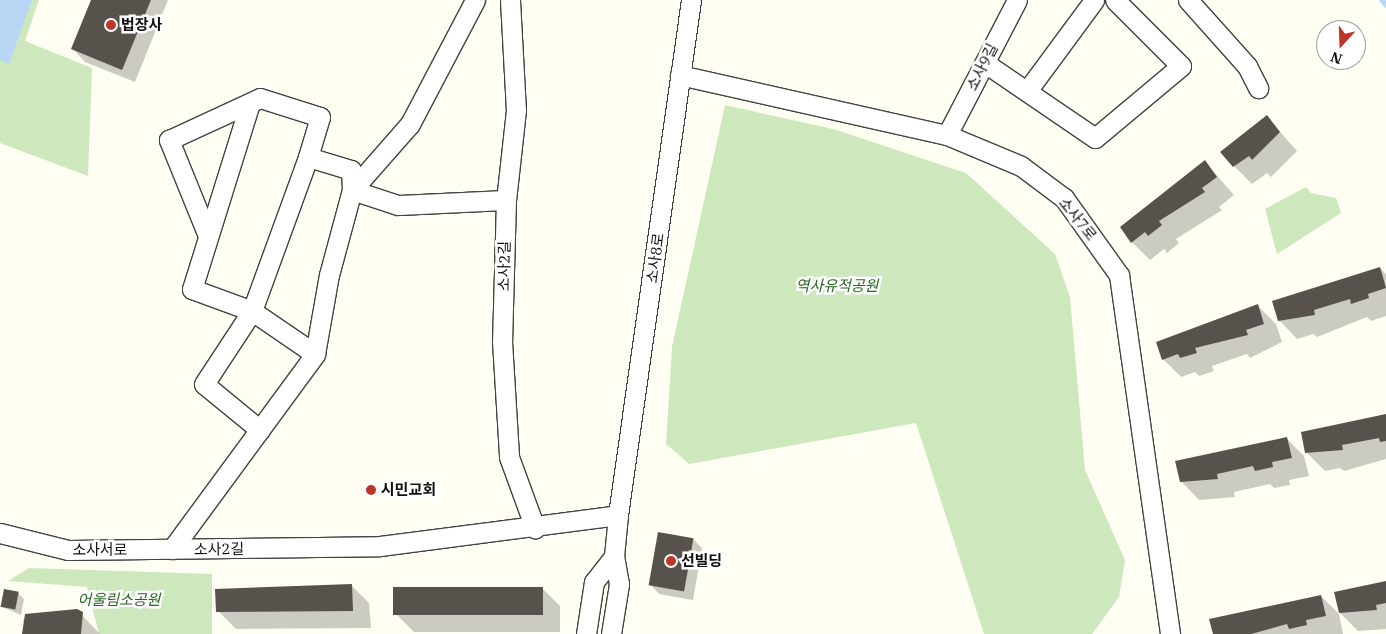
<!DOCTYPE html>
<html>
<head>
<meta charset="utf-8">
<style>
  body { margin:0 }
  #map { position:relative; width:1386px; height:634px; overflow:hidden; background:#fefef3; font-family:"IBM Plex Serif","Noto Sans KR",serif }
  div>[style] { position:absolute }
  [style*='--x'] { left:calc(var(--x)*1px); top:calc(var(--y)*1px); width:calc(var(--w)*1px); rotate:calc(var(--a)*1deg) }
  .green>* { inset:0; background:#cee8bd }
  .water>* { inset:0; background:#b9d7f4 }
  .shadow>* { inset:0; background:#0003 }
  .stream>* { height:4.5px; margin:-2.25px; padding:0 2.25px; transform-origin:2.25px; border-radius:2.25px; background:#b9d7f4 }
  .building>* { inset:0; background:#58524c; transform-origin:0 0 }
  .roads { filter:drop-shadow(1px 0 #434343) drop-shadow(-1px 0 #434343) drop-shadow(0 1px #434343) drop-shadow(0 -1px #434343) }
  .minor>* { height:19px; margin:-9.5px; padding:0 9.5px; transform-origin:9.5px; border-radius:9.5px; background:#fff }
  .dots>* { width:14px; height:14px; translate:-50% -50%; box-sizing:border-box; border:2px solid #fff; border-radius:50% }
  span { translate:-50% -50%; white-space:nowrap; text-align:center; line-height:1.15; -webkit-text-stroke:5px #fff; paint-order:stroke }
  .poi-label { font-size:15px; color:#101010; font-weight:700 }
  .left { translate:0 -50%; text-align:left }
  .street-label { font-size:15px; color:#101010 }
  .park-label { font-size:15px; color:#286622; font-style:italic }
  .north { position:absolute; left:1316px; top:20px; width:50px; height:50px; box-sizing:border-box; background:#fff; border:1px solid #9f9f9f; border-radius:50%; rotate:200deg; font-size:14px; font-weight:700; line-height:20px; text-align:center; color:#101010 }
  .north::after { content:''; display:block; margin:auto; width:18px; height:22px; background:#bb372c; clip-path:polygon(50% 0,100% 100%,50% 72%,0 100%) }
</style>
</head>
<body>
<div id="map">
  <div class="green">
    <i style="clip-path:polygon(0 0,39px 0,25px 41px,92px 68px,88px 176px,0 143px)"></i>
    <i style="clip-path:polygon(725px 105px,837px 130px,966px 173px,1055px 254px,1070px 297px,1085px 470px,1125px 560px,1119px 597px,1092px 634px,984px 634px,916px 423px,689px 464px,666px 444px,672px 347px)"></i>
    <i style="clip-path:polygon(1306px 187px,1311px 193px,1336px 198px,1341px 213px,1277px 254px,1265px 209px)"></i>
    <i style="clip-path:polygon(29px 568px,212px 574px,212px 634px,99px 634px,87px 587px,8px 581px)"></i>
  </div>
  <div class="water">
    <i style="clip-path:polygon(0 0,32px 0,9px 64px,0 60px)"></i>
  </div>
  <div class="shadow">
    <i style="clip-path:polygon(93px 0,168px 0,135px 82px,85px 62px,73px 49px)"></i>
    <i style="clip-path:polygon(1267px 117px,1297px 151px,1271px 177px,1267px 173px,1252px 184px,1234px 166px)"></i>
    <i style="clip-path:polygon(1205px 162px,1234px 195px,1219px 207px,1222px 210px,1176px 239px,1179px 243px,1167px 253px,1164px 249px,1150px 260px,1132px 242px)"></i>
    <i style="clip-path:polygon(1380px 268px,1386px 274px,1386px 316px,1371px 321px,1367px 317px,1317px 337px,1313px 334px,1297px 339px,1279px 320px)"></i>
    <i style="clip-path:polygon(1258px 306px,1276px 324px,1282px 342px,1250px 358px,1247px 354px,1212px 366px,1214px 371px,1199px 376px,1195px 372px,1181px 377px,1163px 359px)"></i>
    <i style="clip-path:polygon(1386px 415px,1386px 459px,1344px 471px,1340px 468px,1325px 471px,1307px 453px)"></i>
    <i style="clip-path:polygon(1286px 438px,1304px 456px,1309px 476px,1289px 480px,1290px 485px,1274px 488px,1270px 484px,1234px 492px,1235px 497px,1199px 500px,1181px 481px)"></i>
    <i style="clip-path:polygon(693px 539px,702px 548px,693px 600px,659px 594px,650px 584px)"></i>
    <i style="clip-path:polygon(1386px 582px,1386px 629px,1358px 631px,1340px 613px)"></i>
    <i style="clip-path:polygon(351px 585px,369px 603px,371px 628px,236px 629px,218px 611px)"></i>
    <i style="clip-path:polygon(542px 588px,560px 606px,560px 632px,414px 632px,396px 614px)"></i>
    <i style="clip-path:polygon(18px 593px,24px 599px,21px 615px,2px 607px)"></i>
    <i style="clip-path:polygon(1321px 596px,1339px 614px,1343px 634px,1214px 634px)"></i>
    <i style="clip-path:polygon(77px 610px,100px 634px,27px 634px,23px 620px)"></i>
  </div>
  <div class="stream">
    <i style="--x:1382;--y:0;--w:6;--a:51"></i>
  </div>
  <div class="building">
    <i style="clip-path:polygon(91px 0,151px 0,122px 70px,71px 49px)"></i>
    <i style="clip-path:polygon(1267px 115px,1280px 132px,1252px 160px,1249px 156px,1233px 167px,1220px 152px)"></i>
    <i style="clip-path:polygon(1205px 160px,1217px 177px,1202px 188px,1205px 192px,1159px 221px,1162px 225px,1148px 236px,1145px 232px,1131px 243px,1120px 227px)"></i>
    <i style="clip-path:polygon(1380px 267px,1386px 288px,1368px 294px,1369px 298px,1351px 304px,1350px 299px,1314px 310px,1315px 315px,1278px 321px,1272px 301px)"></i>
    <i style="clip-path:polygon(1258px 304px,1264px 324px,1246px 330px,1248px 335px,1195px 348px,1197px 353px,1180px 358px,1178px 354px,1162px 360px,1156px 342px)"></i>
    <i style="clip-path:polygon(1386px 414px,1386px 441px,1380px 442px,1379px 438px,1342px 445px,1343px 450px,1305px 453px,1301px 432px)"></i>
    <i style="clip-path:polygon(1287px 437px,1292px 458px,1272px 462px,1273px 467px,1255px 471px,1253px 466px,1217px 474px,1218px 479px,1180px 482px,1175px 461px)"></i>
    <i style="left:658px;top:532px;width:36px;height:54px;rotate:10deg"></i>
    <i style="clip-path:polygon(1386px 581px,1386px 603px,1376px 605px,1377px 610px,1339px 613px,1334px 592px)"></i>
    <i style="clip-path:polygon(352px 584px,353px 611px,216px 612px,215px 589px)"></i>
    <i style="left:393px;top:587px;width:150px;height:28px"></i>
    <i style="left:4px;top:589px;width:15px;height:18px;rotate:11deg"></i>
    <i style="clip-path:polygon(1321px 595px,1326px 616px,1306px 620px,1307px 625px,1289px 629px,1287px 624px,1251px 634px,1213px 634px,1209px 619px)"></i>
    <i style="clip-path:polygon(77px 609px,83px 612px,81px 634px,22px 634px,25px 614px)"></i>
  </div>
  <div class="roads">
    <div class="minor">
      <i style="--x:510;--y:0;--w:110;--a:86.9"></i>
      <i style="--x:516;--y:110;--w:91;--a:96.3"></i>
      <i style="--x:506;--y:200;--w:141;--a:91.6"></i>
      <i style="--x:502;--y:341;--w:116;--a:86.5"></i>
      <i style="--x:509;--y:457;--w:76;--a:69.9"></i>
      <i style="--x:1188;--y:0;--w:89;--a:48.2"></i>
      <i style="--x:1247;--y:66;--w:25;--a:63"></i>
      <i style="--x:985;--y:63;--w:133;--a:34.3"></i>
      <i style="--x:1095;--y:138;--w:112;--a:-39.9"></i>
      <i style="--x:1181;--y:66;--w:93;--a:-135"></i>
      <i style="--x:680;--y:75;--w:274;--a:12.7"></i>
      <i style="--x:947;--y:135;--w:80;--a:22.7"></i>
      <i style="--x:1021;--y:166;--w:54;--a:36.7"></i>
      <i style="--x:1064;--y:198;--w:95;--a:54.5"></i>
      <i style="--x:1119;--y:275;--w:363;--a:81.9"></i>
      <i style="--x:1027;--y:91;--w:113;--a:-53.6"></i>
      <i style="--x:250;--y:103;--w:195;--a:107.3"></i>
      <i style="--x:192;--y:289;--w:64;--a:20.1"></i>
      <i style="--x:252;--y:311;--w:76;--a:34.3"></i>
      <i style="--x:947;--y:135;--w:152;--a:-62.6"></i>
      <i style="--x:352;--y:190;--w:88;--a:-48.7"></i>
      <i style="--x:410;--y:124;--w:140;--a:-62.3"></i>
      <i style="--x:208;--y:236;--w:104;--a:-112.1"></i>
      <i style="--x:169;--y:140;--w:100;--a:-24.8"></i>
      <i style="--x:260;--y:98;--w:63;--a:17.6"></i>
      <i style="--x:320;--y:117;--w:42;--a:106.7"></i>
      <i style="--x:308;--y:157;--w:45;--a:16.8"></i>
      <i style="--x:351;--y:170;--w:20;--a:87"></i>
      <i style="--x:260;--y:430;--w:72;--a:-140.6"></i>
      <i style="--x:204;--y:384;--w:87;--a:-56.7"></i>
      <i style="--x:252;--y:311;--w:164;--a:-70"></i>
      <i style="--x:0;--y:533;--w:70;--a:14"></i>
      <i style="--x:68;--y:550;--w:312;--a:-0.7"></i>
      <i style="--x:380;--y:546;--w:240;--a:-7.4"></i>
      <i style="--x:172;--y:549;--w:242;--a:-53.7"></i>
      <i style="--x:315;--y:354;--w:80;--a:-80"></i>
      <i style="--x:329;--y:275;--w:88;--a:-74.9"></i>
      <i style="--x:352;--y:190;--w:48;--a:18.1"></i>
      <i style="--x:398;--y:205;--w:108;--a:-2.7"></i>
      <i style="--x:586;--y:634;--w:53;--a:-81.3"></i>
      <i style="--x:594;--y:582;--w:33;--a:-52"></i>
      <i style="--x:611;--y:634;--w:51;--a:-80.9"></i>
      <i style="--x:619;--y:584;--w:28;--a:-100"></i>
      <i style="--x:614;--y:556;--w:41;--a:-84.4"></i>
      <i style="--x:618;--y:515;--w:520;--a:-81.93"></i>
    </div>
  </div>
  <div class="dots">
    <i style="left:111px;top:25px;background:#bb372c"></i>
    <i style="left:371px;top:490px;background:#bb372c"></i>
    <i style="left:671px;top:561px;background:#bb372c"></i>
  </div>
  <div class="poi-label">
    <span class="left" style="left:121px;top:25px">법장사</span>
    <span class="left" style="left:381px;top:490px">시민교회</span>
    <span class="left" style="left:681px;top:561px">선빌딩</span>
  </div>
  <div class="street-label">
    <span style="left:982px;top:67px;rotate:-63deg">소사9길</span>
    <span style="left:1078px;top:219px;rotate:51deg">소사7로</span>
    <span style="left:655px;top:258px;rotate:-82deg">소사8로</span>
    <span style="left:504px;top:266px;rotate:-89deg">소사2길</span>
    <span style="left:219px;top:549px;rotate:-1deg">소사2길</span>
    <span style="left:100px;top:550px">소사서로</span>
  </div>
  <div class="park-label">
    <span style="left:837px;top:286px">역사유적공원</span>
    <span style="left:119px;top:600px">어울림소공원</span>
  </div>
  <div class="north">N</div>
</div>
</body>
</html>
